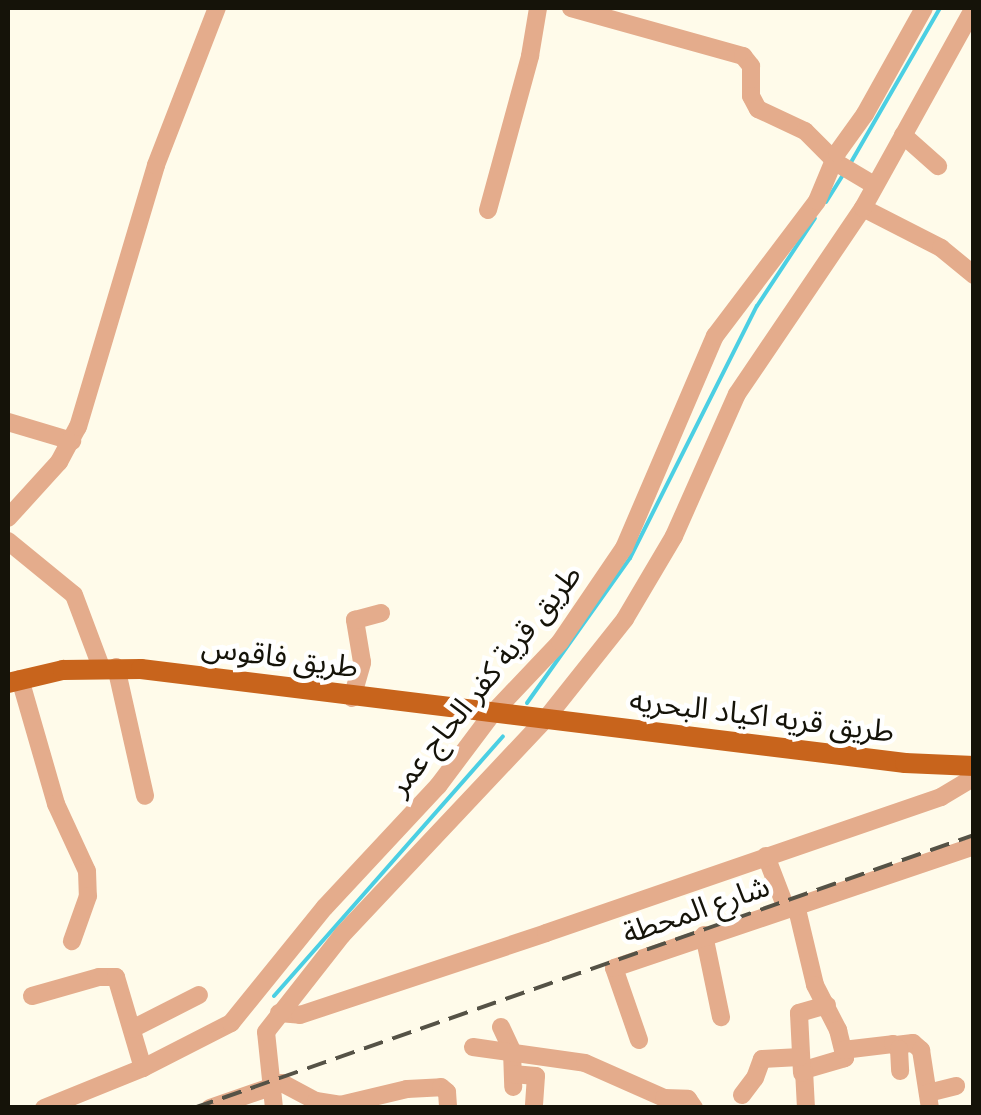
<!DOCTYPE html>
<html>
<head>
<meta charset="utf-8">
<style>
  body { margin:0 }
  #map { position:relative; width:981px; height:1115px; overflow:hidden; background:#fffbea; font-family:Karla,"Noto Sans Arabic",sans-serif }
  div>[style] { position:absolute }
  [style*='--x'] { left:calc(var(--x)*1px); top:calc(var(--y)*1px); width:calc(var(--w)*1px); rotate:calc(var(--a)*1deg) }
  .stream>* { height:4px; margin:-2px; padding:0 2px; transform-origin:2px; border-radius:2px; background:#4bcfe3 }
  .minor>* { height:18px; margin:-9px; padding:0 9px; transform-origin:9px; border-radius:9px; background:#e4ac8c }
  .major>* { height:20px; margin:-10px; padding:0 10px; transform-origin:10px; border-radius:10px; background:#c8641c }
  .rail>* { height:4px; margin-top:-2px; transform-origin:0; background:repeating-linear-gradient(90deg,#555246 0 20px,transparent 0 30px) }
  span { translate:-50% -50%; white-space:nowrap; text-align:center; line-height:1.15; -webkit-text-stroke:9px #fff; paint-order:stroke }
  .street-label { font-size:30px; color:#151309 }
  .frame { position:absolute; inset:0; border:10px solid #151309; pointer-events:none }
</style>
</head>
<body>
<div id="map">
  <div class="stream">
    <i style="--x:850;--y:164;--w:180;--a:-60"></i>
    <i style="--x:826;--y:202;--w:36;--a:-58"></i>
    <i style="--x:527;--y:703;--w:178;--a:-54.6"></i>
    <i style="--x:630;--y:558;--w:282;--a:-63.3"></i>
    <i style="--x:757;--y:306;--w:105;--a:-56.6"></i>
    <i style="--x:274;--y:996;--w:346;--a:-48.6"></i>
  </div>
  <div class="minor">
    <i style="--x:571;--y:8;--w:179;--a:15.6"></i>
    <i style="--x:743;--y:56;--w:13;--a:51"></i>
    <i style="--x:751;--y:66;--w:30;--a:90"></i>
    <i style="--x:751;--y:96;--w:15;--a:62"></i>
    <i style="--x:758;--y:109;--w:52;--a:25.1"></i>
    <i style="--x:805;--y:131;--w:45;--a:45"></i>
    <i style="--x:837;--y:163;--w:43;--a:30.7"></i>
    <i style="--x:903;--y:135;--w:47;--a:41.5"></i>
    <i style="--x:863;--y:208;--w:88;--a:27.1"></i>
    <i style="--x:941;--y:248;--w:43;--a:39.3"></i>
    <i style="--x:488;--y:210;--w:160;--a:-74.7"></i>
    <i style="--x:530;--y:56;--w:49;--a:-80.5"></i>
    <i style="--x:8;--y:422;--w:67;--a:16.5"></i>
    <i style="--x:8;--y:518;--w:76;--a:-47.7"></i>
    <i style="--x:59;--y:462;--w:40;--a:-62"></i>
    <i style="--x:78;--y:427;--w:273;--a:-73.4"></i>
    <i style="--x:156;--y:165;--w:168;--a:-68.8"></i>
    <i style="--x:8;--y:541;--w:85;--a:39.3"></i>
    <i style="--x:74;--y:595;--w:77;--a:69.4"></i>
    <i style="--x:116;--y:667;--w:132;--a:77.3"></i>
    <i style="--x:20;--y:679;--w:130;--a:73.9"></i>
    <i style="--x:56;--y:804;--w:74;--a:65.2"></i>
    <i style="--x:87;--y:871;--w:25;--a:88"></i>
    <i style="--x:88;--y:896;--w:48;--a:109.6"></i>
    <i style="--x:352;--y:698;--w:37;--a:-74"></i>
    <i style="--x:362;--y:662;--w:43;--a:-99.5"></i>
    <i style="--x:355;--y:620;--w:27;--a:-15"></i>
    <i style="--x:766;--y:856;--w:56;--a:69"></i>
    <i style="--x:796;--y:905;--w:82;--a:76.6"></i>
    <i style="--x:815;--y:985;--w:51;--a:62.9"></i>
    <i style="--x:838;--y:1030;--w:29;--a:76"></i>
    <i style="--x:845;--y:1058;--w:43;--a:163.7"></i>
    <i style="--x:804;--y:1070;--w:38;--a:87"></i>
    <i style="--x:704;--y:935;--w:84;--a:78.3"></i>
    <i style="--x:32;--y:996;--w:70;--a:-15.8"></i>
    <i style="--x:99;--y:977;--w:17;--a:0"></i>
    <i style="--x:116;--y:977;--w:95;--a:73.5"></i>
    <i style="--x:279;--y:1013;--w:21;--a:5"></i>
    <i style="--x:300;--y:1015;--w:259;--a:-18.4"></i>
    <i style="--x:546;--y:933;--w:418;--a:-19"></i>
    <i style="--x:941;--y:797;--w:39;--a:-31"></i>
    <i style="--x:501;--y:1027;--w:26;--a:65"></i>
    <i style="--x:512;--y:1051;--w:36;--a:88"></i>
    <i style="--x:132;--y:1029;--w:75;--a:-26.9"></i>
    <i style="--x:639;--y:1040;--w:76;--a:-109.1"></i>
    <i style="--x:614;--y:968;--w:380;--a:-18.7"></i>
    <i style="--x:896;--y:1045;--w:17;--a:-7"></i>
    <i style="--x:913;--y:1043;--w:11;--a:41"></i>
    <i style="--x:921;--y:1050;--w:59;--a:81.2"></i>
    <i style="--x:473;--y:1047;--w:113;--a:8.1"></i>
    <i style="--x:585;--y:1063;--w:86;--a:23.9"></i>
    <i style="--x:664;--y:1098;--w:24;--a:2"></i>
    <i style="--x:688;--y:1099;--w:11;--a:56"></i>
    <i style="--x:843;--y:1050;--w:50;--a:-6.8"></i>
    <i style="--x:893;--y:1044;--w:8;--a:40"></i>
    <i style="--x:899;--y:1049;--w:22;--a:87"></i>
    <i style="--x:802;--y:1073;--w:60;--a:-92.9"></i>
    <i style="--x:799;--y:1013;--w:29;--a:-16"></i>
    <i style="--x:513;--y:1074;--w:23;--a:5"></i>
    <i style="--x:536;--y:1076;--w:32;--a:94"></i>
    <i style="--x:928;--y:1093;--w:29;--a:-14"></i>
    <i style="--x:742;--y:1095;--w:21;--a:-53"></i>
    <i style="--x:755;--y:1078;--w:20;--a:-70"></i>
    <i style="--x:762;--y:1059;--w:38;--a:-3"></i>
    <i style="--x:44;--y:1108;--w:107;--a:-22"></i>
    <i style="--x:143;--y:1068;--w:99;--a:-27.1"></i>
    <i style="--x:231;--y:1023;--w:149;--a:-51"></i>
    <i style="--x:325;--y:907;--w:166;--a:-47"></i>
    <i style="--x:438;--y:786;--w:90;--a:-53.1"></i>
    <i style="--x:492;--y:714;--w:99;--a:-46.6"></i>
    <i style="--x:560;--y:642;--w:114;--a:-55.8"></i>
    <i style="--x:624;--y:548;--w:231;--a:-66.8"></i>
    <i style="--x:715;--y:336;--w:169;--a:-52.9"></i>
    <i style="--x:817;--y:201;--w:52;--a:-67.4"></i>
    <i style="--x:837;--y:153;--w:48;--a:-54.3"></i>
    <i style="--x:865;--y:114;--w:121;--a:-60.9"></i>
    <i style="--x:210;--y:1108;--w:76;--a:-19.1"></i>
    <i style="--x:282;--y:1083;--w:38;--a:28"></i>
    <i style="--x:316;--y:1101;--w:24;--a:9"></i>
    <i style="--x:340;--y:1105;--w:69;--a:-13.4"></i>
    <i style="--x:407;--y:1089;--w:34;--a:-3"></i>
    <i style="--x:441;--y:1087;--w:8;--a:40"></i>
    <i style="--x:447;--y:1092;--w:16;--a:86"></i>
    <i style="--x:274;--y:1108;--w:76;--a:-96"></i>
    <i style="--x:266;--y:1032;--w:123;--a:-51.9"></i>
    <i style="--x:342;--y:935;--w:294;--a:-46.7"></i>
    <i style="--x:544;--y:721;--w:130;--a:-51.5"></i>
    <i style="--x:625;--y:619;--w:96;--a:-59.4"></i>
    <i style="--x:674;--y:536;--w:155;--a:-66.1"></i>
    <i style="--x:737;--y:394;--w:225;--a:-55.9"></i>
    <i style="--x:863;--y:208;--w:229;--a:-61"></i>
  </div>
  <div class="major">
    <i style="--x:8;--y:683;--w:57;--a:-13.3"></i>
    <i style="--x:63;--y:670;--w:78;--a:-0.7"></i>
    <i style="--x:141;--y:669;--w:770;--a:7.01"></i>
    <i style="--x:905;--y:763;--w:69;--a:2.5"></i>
  </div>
  <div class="rail">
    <i style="--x:194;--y:1108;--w:826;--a:-19.29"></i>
  </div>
  <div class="street-label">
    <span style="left:280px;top:657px;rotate:8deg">طريق فاقوس</span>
    <span style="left:485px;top:680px;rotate:-51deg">طريق قرية كفر الحاج عمر</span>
    <span style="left:762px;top:716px;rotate:7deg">طريق قريه اكياد البحريه</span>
    <span style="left:696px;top:910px;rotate:-19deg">شارع المحطة</span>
  </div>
  <div class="frame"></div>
</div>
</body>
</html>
